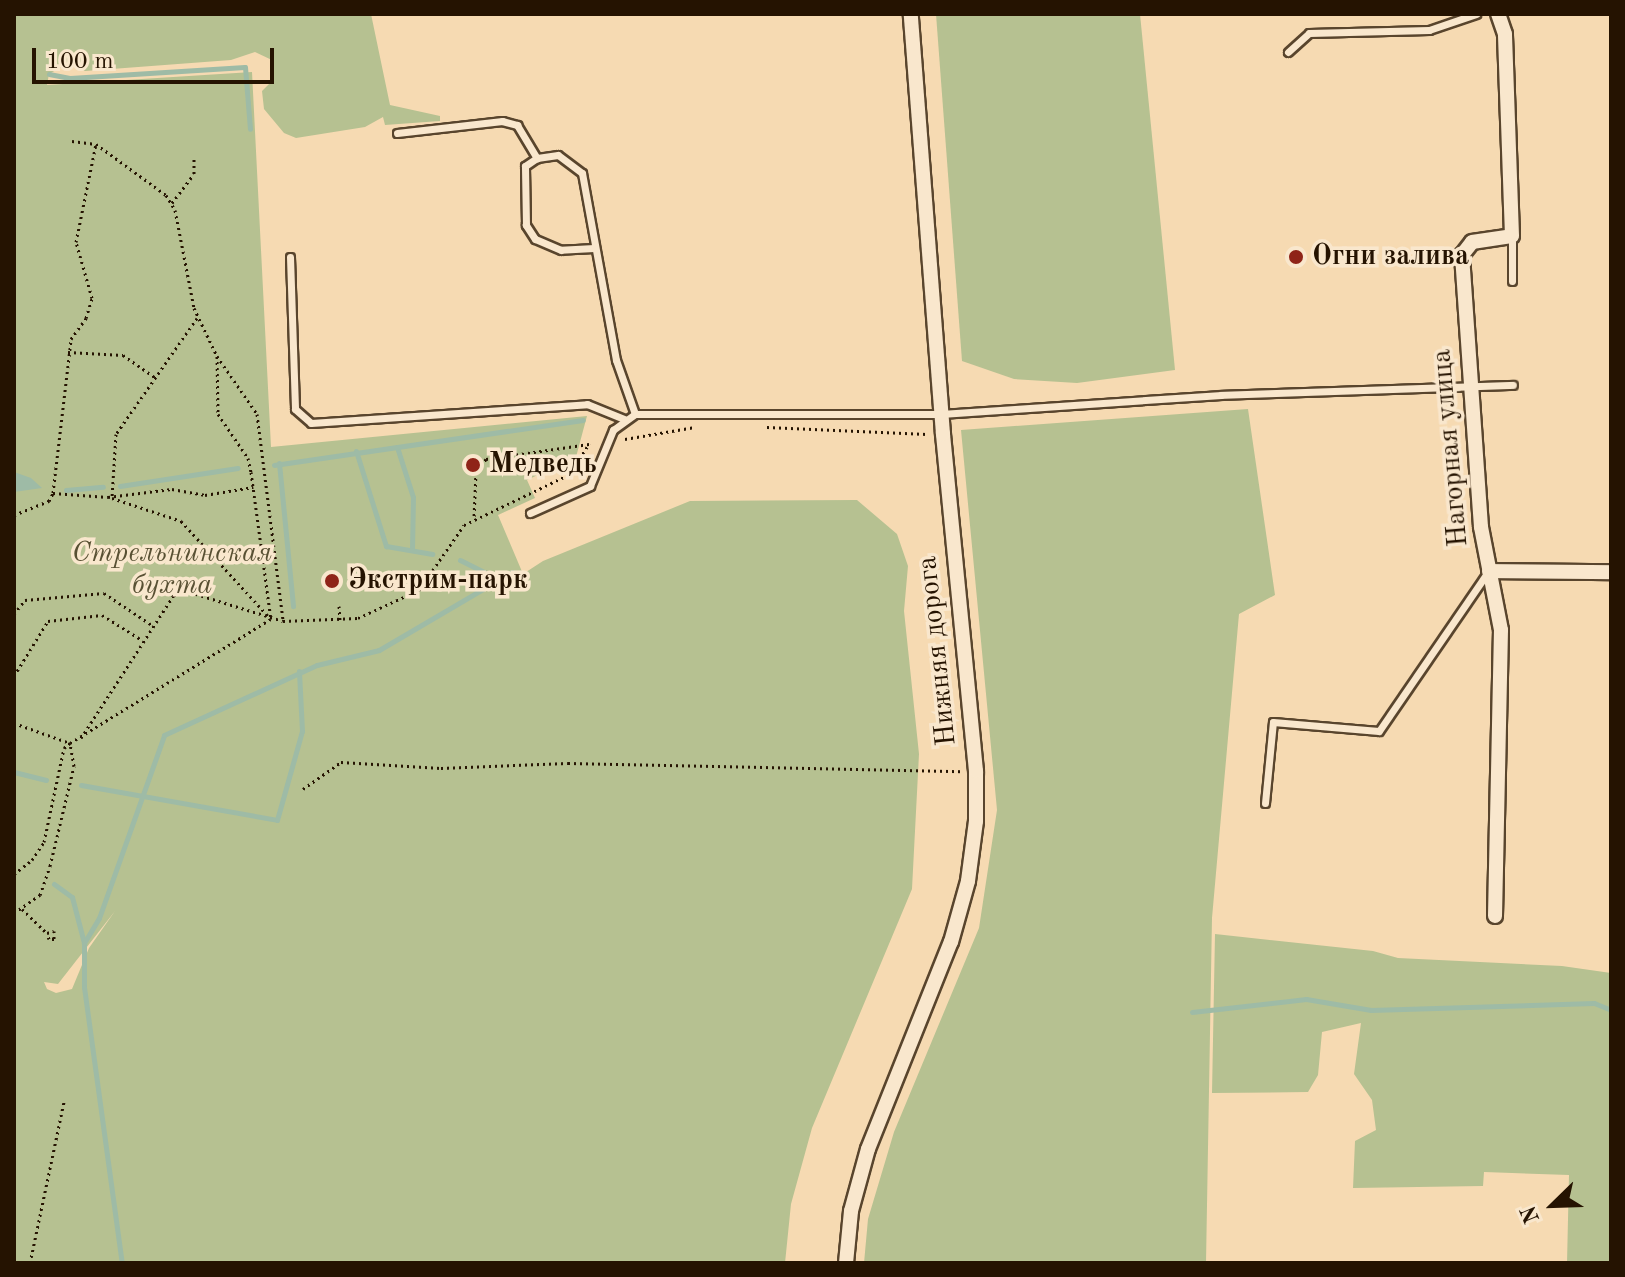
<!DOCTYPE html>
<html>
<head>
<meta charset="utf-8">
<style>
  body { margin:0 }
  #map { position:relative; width:1625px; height:1277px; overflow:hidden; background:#f6dab2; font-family:"Old Standard TT",serif }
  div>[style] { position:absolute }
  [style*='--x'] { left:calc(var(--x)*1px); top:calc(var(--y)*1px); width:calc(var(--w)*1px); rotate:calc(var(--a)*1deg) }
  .green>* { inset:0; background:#b6c191 }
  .water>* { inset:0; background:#9ebba6 }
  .stream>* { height:5px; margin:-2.5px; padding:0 2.5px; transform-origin:2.5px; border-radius:2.5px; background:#9ebba6 }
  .path>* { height:3px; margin-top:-1.5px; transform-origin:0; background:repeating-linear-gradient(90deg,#251301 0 2px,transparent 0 6px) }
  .roads { filter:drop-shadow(2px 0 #59452d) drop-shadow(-2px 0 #59452d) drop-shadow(0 2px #59452d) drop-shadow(0 -2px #59452d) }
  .lane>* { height:7px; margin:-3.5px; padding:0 3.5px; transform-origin:3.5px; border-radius:3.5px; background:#f9e7cd }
  .street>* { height:14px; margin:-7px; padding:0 7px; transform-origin:7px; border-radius:7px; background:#f9e7cd }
  .dots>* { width:22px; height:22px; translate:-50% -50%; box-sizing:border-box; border:4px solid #f9e7cd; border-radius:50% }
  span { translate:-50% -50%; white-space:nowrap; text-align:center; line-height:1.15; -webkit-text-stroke:7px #f9e7cd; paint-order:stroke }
  .poi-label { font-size:28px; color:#251301; font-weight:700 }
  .left { translate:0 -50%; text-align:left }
  .street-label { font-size:28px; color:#251301 }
  .park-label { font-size:28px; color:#585033; font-style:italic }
  .frame { position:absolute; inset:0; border:16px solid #251301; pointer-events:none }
  .north { position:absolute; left:1513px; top:1165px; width:80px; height:80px; -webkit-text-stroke:6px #f9e7cd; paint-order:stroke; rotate:247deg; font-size:22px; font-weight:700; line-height:32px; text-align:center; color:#251301 }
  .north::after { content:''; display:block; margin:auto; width:28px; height:36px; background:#251301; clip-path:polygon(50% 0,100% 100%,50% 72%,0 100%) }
  .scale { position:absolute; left:32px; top:48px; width:242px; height:36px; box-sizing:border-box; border:4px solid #251301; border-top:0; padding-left:10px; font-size:24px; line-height:28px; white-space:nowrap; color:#251301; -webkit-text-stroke:6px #f9e7cd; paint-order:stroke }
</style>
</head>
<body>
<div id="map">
  <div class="green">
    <i style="clip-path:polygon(evenodd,14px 14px,371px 14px,390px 105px,440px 116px,440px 121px,385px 125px,383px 117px,365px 127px,296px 138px,284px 133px,264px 109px,262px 91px,274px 79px,274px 61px,255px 52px,231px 60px,85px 71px,68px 63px,49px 74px,47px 85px,252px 72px,271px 447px,587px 416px,576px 457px,527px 480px,535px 498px,498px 515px,523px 574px,543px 561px,690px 501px,857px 500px,897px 534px,908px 566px,904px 611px,919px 754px,912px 889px,812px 1128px,791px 1204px,785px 1263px,14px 1263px,14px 14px,115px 911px,89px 948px,72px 989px,56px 993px,47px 989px,44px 982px,58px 984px,115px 911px)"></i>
    <i style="clip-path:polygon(936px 14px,1140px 14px,1175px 370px,1077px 383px,1014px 379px,962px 361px)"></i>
    <i style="clip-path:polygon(1248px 409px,1275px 595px,1239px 614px,1212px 918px,1206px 1263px,864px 1263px,868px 1219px,894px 1132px,979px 928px,997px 810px,961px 430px)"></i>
    <i style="clip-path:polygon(1215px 934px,1373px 951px,1398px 958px,1562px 966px,1611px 973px,1611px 1263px,1567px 1263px,1569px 1175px,1484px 1172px,1483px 1186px,1353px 1188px,1355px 1141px,1376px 1130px,1372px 1100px,1354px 1074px,1361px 1023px,1322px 1032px,1318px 1075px,1308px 1092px,1212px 1093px)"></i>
  </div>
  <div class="water">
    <i style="clip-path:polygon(14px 472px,31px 478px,42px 488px,14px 492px)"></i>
  </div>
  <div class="stream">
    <i style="--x:49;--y:74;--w:21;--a:11"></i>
    <i style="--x:70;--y:78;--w:175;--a:-3.6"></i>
    <i style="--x:245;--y:67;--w:62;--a:85.4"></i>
    <i style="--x:397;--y:447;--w:52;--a:72.3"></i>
    <i style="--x:413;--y:497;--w:52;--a:91.1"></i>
    <i style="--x:356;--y:451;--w:100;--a:72.5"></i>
    <i style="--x:386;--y:546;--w:47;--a:9.9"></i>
    <i style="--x:279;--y:463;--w:144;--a:84.4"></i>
    <i style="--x:274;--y:465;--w:312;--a:-8.3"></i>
    <i style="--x:120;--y:486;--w:119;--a:-8.7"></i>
    <i style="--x:66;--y:490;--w:37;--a:-5"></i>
    <i style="--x:460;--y:560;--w:42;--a:26.6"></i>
    <i style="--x:14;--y:772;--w:33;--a:14"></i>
    <i style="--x:81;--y:785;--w:199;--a:10.1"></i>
    <i style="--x:277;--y:820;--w:92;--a:-74.3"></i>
    <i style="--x:302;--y:731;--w:60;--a:-92.9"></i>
    <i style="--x:54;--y:884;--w:22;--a:36"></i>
    <i style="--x:72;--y:897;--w:48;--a:75.4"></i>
    <i style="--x:84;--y:943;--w:44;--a:90"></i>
    <i style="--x:84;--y:987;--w:279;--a:82.2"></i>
    <i style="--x:84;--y:943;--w:29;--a:-59"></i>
    <i style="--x:99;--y:918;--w:194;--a:-70.4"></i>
    <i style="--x:164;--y:735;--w:168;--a:-24.6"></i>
    <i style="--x:317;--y:665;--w:64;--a:-13.6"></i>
    <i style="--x:379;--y:650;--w:154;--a:-30.4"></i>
    <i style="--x:1192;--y:1012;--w:115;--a:-6.5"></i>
    <i style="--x:1306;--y:999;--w:66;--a:9.6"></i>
    <i style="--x:1371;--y:1010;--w:223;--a:-1.8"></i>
    <i style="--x:1594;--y:1003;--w:18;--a:22"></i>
  </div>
  <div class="path">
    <i style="--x:72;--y:141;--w:24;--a:7"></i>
    <i style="--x:96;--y:144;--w:87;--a:36.1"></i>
    <i style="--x:166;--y:195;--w:17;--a:59"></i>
    <i style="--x:175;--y:210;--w:100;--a:79"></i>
    <i style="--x:194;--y:308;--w:53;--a:64.4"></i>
    <i style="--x:217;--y:356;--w:58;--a:89"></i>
    <i style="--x:218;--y:414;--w:53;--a:55.7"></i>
    <i style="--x:248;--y:458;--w:14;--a:78"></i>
    <i style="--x:251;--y:472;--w:148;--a:82.3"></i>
    <i style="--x:172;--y:203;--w:36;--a:-53"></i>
    <i style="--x:194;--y:174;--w:18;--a:-90"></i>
    <i style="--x:197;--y:318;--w:141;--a:124.9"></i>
    <i style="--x:116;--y:434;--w:64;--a:93.6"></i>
    <i style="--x:112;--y:498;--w:73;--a:18.4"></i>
    <i style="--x:181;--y:521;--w:129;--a:47.5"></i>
    <i style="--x:68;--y:352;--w:55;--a:3.1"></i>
    <i style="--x:123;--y:355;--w:39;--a:35"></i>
    <i style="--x:217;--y:356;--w:70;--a:55.4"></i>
    <i style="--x:257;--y:414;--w:209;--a:82.8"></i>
    <i style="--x:767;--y:427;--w:160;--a:2.5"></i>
    <i style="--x:625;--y:439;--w:71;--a:-9.7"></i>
    <i style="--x:53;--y:493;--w:55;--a:4.2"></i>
    <i style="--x:108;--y:497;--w:64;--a:-7.1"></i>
    <i style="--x:172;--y:489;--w:34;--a:10"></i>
    <i style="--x:205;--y:495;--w:49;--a:-9.5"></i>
    <i style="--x:14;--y:515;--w:38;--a:-22"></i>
    <i style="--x:49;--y:501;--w:9;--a:-63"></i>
    <i style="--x:53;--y:493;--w:155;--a:-83.3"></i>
    <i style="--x:71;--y:339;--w:26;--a:-54"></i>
    <i style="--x:86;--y:318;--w:21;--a:-73"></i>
    <i style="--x:92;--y:298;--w:58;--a:-105.9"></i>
    <i style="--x:76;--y:242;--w:100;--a:-78.5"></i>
    <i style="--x:339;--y:606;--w:15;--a:86"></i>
    <i style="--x:14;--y:614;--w:18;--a:-52"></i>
    <i style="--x:25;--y:600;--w:79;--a:-5.1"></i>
    <i style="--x:104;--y:593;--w:58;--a:33.7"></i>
    <i style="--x:14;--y:676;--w:65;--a:-58.3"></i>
    <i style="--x:48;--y:621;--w:54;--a:-6.3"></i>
    <i style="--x:102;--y:615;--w:47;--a:32"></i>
    <i style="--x:14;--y:723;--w:59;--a:19.7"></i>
    <i style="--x:70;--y:743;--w:236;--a:-31.7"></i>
    <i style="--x:81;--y:738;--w:171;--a:-57"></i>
    <i style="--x:174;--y:595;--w:16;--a:-11"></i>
    <i style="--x:190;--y:592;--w:97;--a:17.3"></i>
    <i style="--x:283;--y:621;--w:75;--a:-2.3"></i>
    <i style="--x:358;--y:618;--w:67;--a:-24.7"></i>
    <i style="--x:419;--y:590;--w:79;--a:-55.3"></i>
    <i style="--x:464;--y:525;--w:118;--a:-25.7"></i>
    <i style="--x:570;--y:474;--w:36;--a:-58"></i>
    <i style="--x:589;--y:444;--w:104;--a:171.7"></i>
    <i style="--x:486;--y:459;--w:16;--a:128"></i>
    <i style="--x:476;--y:472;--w:45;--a:92.5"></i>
    <i style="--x:303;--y:789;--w:47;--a:-35.4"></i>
    <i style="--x:341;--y:762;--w:100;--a:3.4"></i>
    <i style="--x:441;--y:768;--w:127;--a:-2.3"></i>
    <i style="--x:568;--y:763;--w:394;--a:1.2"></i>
    <i style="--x:14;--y:874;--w:23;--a:-38"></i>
    <i style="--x:32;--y:860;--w:22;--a:-56"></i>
    <i style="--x:44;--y:842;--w:96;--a:-78"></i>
    <i style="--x:64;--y:748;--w:8;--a:-40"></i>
    <i style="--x:22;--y:909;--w:35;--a:44"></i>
    <i style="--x:47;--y:933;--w:7;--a:-16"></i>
    <i style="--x:54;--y:931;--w:8;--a:90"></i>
    <i style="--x:54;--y:939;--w:5;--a:180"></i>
    <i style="--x:49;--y:939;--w:6;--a:-108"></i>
    <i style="--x:14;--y:913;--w:32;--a:-35"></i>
    <i style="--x:40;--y:895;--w:31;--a:-71"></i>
    <i style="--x:50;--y:866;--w:103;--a:-76.5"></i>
    <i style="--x:74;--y:766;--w:23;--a:-100"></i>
    <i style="--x:30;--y:1263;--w:166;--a:-78.1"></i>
  </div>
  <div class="roads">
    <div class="lane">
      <i style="--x:1288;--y:52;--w:28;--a:-42"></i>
      <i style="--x:1309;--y:33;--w:120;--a:-1.4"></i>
      <i style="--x:1429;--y:30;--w:50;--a:-18.8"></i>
      <i style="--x:397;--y:133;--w:106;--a:-6.5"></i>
      <i style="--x:502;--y:121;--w:16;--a:15"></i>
      <i style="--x:517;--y:125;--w:39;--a:59"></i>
      <i style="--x:1512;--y:236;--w:45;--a:90"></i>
      <i style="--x:594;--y:248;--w:33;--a:177"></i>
      <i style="--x:561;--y:250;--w:28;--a:-157"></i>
      <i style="--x:535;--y:239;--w:17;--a:-123"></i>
      <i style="--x:526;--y:225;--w:59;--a:-91"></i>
      <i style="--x:525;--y:166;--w:14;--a:-34"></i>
      <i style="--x:537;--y:158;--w:21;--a:-8"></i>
      <i style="--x:558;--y:155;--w:30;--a:37"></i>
      <i style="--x:582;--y:173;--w:190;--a:79.7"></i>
      <i style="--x:616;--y:360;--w:57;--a:70.6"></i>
      <i style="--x:290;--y:257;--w:152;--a:88.1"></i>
      <i style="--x:295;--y:409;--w:21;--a:41"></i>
      <i style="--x:311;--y:423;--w:277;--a:-3.9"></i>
      <i style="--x:587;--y:404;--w:40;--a:22"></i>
      <i style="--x:530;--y:513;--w:66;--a:-24.2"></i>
      <i style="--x:590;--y:486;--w:61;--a:-67.7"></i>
      <i style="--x:613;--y:430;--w:27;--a:-36"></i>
      <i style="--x:635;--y:414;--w:306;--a:0"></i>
      <i style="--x:941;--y:414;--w:281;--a:-3.9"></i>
      <i style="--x:1221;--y:395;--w:292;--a:-2"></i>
      <i style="--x:1265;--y:803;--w:81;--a:-84.4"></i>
      <i style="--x:1273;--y:722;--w:106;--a:4.9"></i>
      <i style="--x:1379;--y:731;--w:191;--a:-55.6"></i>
    </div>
    <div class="street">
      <i style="--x:1489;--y:571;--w:122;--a:0.5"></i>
      <i style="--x:1495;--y:916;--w:286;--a:-88.8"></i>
      <i style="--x:1501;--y:630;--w:105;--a:-101"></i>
      <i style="--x:1481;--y:527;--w:273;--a:-94"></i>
      <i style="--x:1462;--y:255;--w:16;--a:-52"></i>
      <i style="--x:1472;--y:242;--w:40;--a:-8.5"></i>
      <i style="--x:1512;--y:236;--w:202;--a:-92"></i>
      <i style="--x:1505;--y:34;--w:21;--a:-109"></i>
      <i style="--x:846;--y:1263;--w:52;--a:-84.5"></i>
      <i style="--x:851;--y:1211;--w:64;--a:-74.7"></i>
      <i style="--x:868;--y:1149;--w:223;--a:-68.2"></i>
      <i style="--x:951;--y:942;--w:63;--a:-74.4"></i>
      <i style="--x:968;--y:881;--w:61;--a:-82.4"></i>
      <i style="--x:976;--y:821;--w:50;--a:-90"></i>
      <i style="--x:976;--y:771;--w:339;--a:-95.6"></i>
      <i style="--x:943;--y:434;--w:421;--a:-94.4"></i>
    </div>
  </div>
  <div class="dots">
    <i style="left:1296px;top:257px;background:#8f2418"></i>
    <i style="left:473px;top:465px;background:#8f2418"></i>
    <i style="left:332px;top:581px;background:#8f2418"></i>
  </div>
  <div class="poi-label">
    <span class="left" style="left:1312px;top:257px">Огни залива</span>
    <span class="left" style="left:489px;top:465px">Медведь</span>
    <span class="left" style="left:348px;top:581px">Экстрим-парк</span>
  </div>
  <div class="street-label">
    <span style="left:1451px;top:448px;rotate:-95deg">Нагорная улица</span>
    <span style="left:938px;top:651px;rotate:-96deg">Нижняя дорога</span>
  </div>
  <div class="park-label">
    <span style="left:172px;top:570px">Стрельнинская<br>бухта</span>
  </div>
  <div class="frame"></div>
  <div class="north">N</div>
  <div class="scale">100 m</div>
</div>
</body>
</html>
